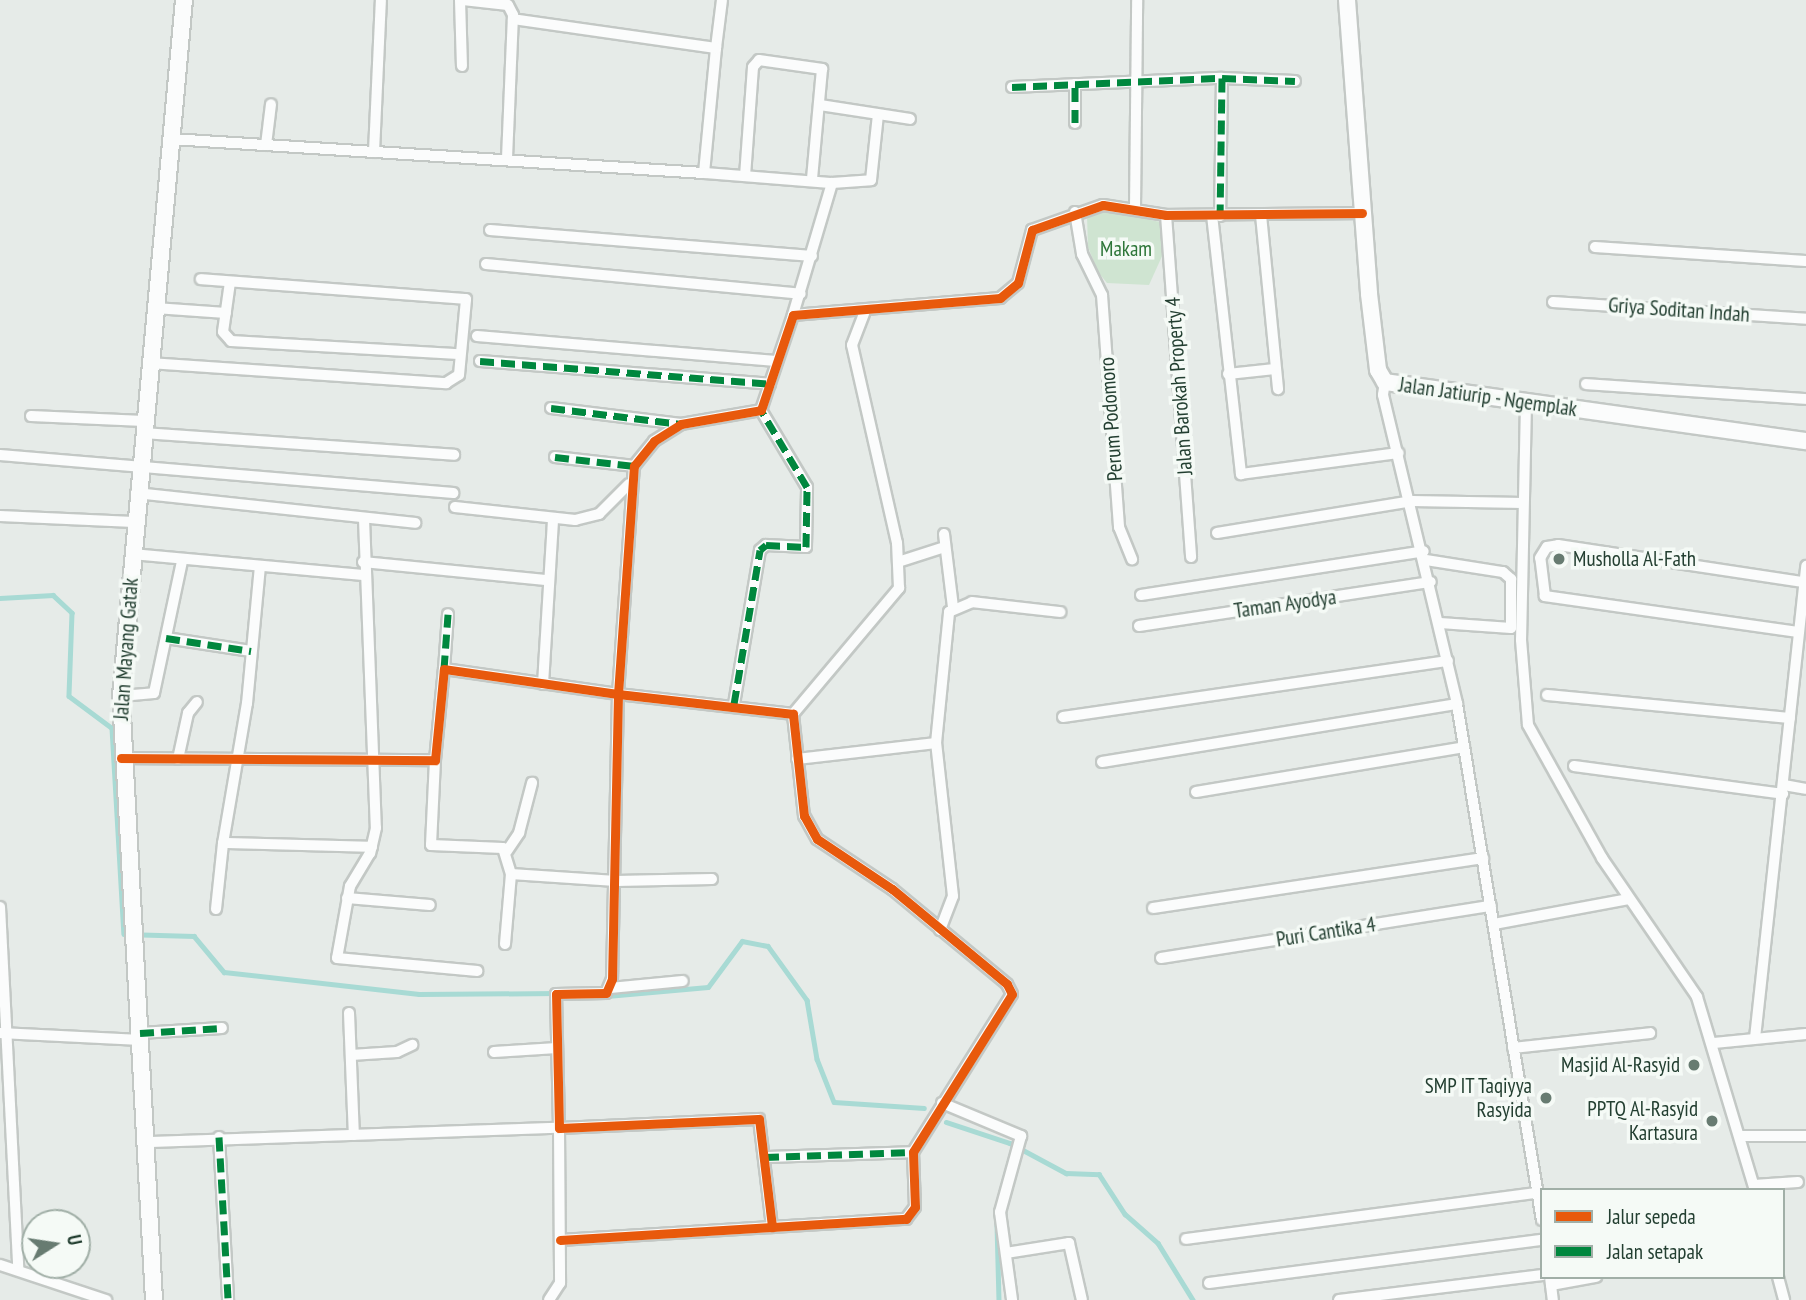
<!DOCTYPE html>
<html>
<head>
<meta charset="utf-8">
<style>
  body { margin:0 }
  #map { position:relative; width:1806px; height:1300px; overflow:hidden; background:#e6ebe8; font-family:"PT Sans Narrow",sans-serif }
  div>[style] { position:absolute }
  [style*='--x'] { left:calc(var(--x)*1px); top:calc(var(--y)*1px); width:calc(var(--w)*1px); rotate:calc(var(--a)*1deg) }
  .green>* { inset:0; background:#cfe4d1 }
  .stream>* { height:4.5px; margin:-2.25px; padding:0 2.25px; transform-origin:2.25px; border-radius:2.25px; background:#a8dad4 }
  .roads { filter:drop-shadow(2px 0 #c3c8c5) drop-shadow(-2px 0 #c3c8c5) drop-shadow(0 2px #c3c8c5) drop-shadow(0 -2px #c3c8c5) }
  .street>* { height:10px; margin:-5px; padding:0 5px; transform-origin:5px; border-radius:5px; background:#fbfcfc }
  .secondary>* { height:16px; margin:-8px; padding:0 8px; transform-origin:8px; border-radius:8px; background:#fbfcfc }
  .quiet>* { height:7px; margin-top:-3.5px; transform-origin:0; background:repeating-linear-gradient(90deg,#00873e 0 14px,transparent 0 21px) }
  .cycleway>* { height:9px; margin:-4.5px; padding:0 4.5px; transform-origin:4.5px; border-radius:4.5px; background:#e8590c }
  .dots>* { width:19px; height:19px; translate:-50% -50%; box-sizing:border-box; border:4px solid #f5faf6; border-radius:50% }
  span { translate:-50% -50%; white-space:nowrap; text-align:center; line-height:1.15; -webkit-text-stroke:7px #f5faf6; paint-order:stroke }
  .park-label { font-size:21px; color:#2e7639 }
  .street-label { font-size:21px; color:#233f31 }
  .poi-label { font-size:21px; color:#233f31 }
  .left { translate:0 -50%; text-align:left }
  .right { translate:-100% -50%; text-align:right }
  .legend { position:absolute; left:1540px; top:1188px; width:245px; height:91px; box-sizing:border-box; background:#f5faf6; border:2px solid #a1afa7; margin:0; padding:9px 12px; list-style:none; font-size:21px; color:#233f31 }
  .legend li { display:flex; align-items:center; gap:14px; height:35px }
  .legend b { width:35px; border:2px solid #a1afa7 }
  .north { position:absolute; left:21px; top:1209px; width:70px; height:70px; box-sizing:border-box; background:#f5faf6; border:2px solid #a1afa7; border-radius:50%; rotate:78deg; font-size:19px; font-weight:700; line-height:28px; text-align:center; color:#233f31 }
  .north::after { content:''; display:block; margin:auto; width:24px; height:32px; background:#677b71; clip-path:polygon(50% 0,100% 100%,50% 72%,0 100%) }
</style>
</head>
<body>
<div id="map">
  <div class="green">
    <i style="clip-path:polygon(1104px 210px,1160px 222px,1163px 254px,1149px 285px,1107px 283px,1098px 272px,1088px 247px,1087px 216px)"></i>
  </div>
  <div class="stream">
    <i style="--x:0;--y:598;--w:53;--a:-3.2"></i>
    <i style="--x:53;--y:595;--w:26;--a:43"></i>
    <i style="--x:72;--y:613;--w:83;--a:92.1"></i>
    <i style="--x:69;--y:696;--w:54;--a:36.7"></i>
    <i style="--x:112;--y:728;--w:206;--a:86.7"></i>
    <i style="--x:124;--y:934;--w:70;--a:1.6"></i>
    <i style="--x:194;--y:936;--w:47;--a:50.2"></i>
    <i style="--x:224;--y:972;--w:196;--a:6.4"></i>
    <i style="--x:419;--y:994;--w:138;--a:-0.4"></i>
    <i style="--x:607;--y:996;--w:101;--a:-5.1"></i>
    <i style="--x:708;--y:987;--w:57;--a:-53.5"></i>
    <i style="--x:742;--y:941;--w:26;--a:11"></i>
    <i style="--x:768;--y:946;--w:67;--a:54.2"></i>
    <i style="--x:807;--y:1000;--w:60;--a:80.4"></i>
    <i style="--x:817;--y:1059;--w:46;--a:68.4"></i>
    <i style="--x:834;--y:1102;--w:90;--a:3.8"></i>
    <i style="--x:946;--y:1122;--w:67;--a:18.2"></i>
    <i style="--x:1010;--y:1143;--w:64;--a:28.2"></i>
    <i style="--x:1066;--y:1173;--w:33;--a:2"></i>
    <i style="--x:1099;--y:1174;--w:48;--a:57"></i>
    <i style="--x:1125;--y:1214;--w:44;--a:41.3"></i>
    <i style="--x:1158;--y:1243;--w:67;--a:58.4"></i>
    <i style="--x:998;--y:1201;--w:57;--a:-74.7"></i>
    <i style="--x:997;--y:1224;--w:76;--a:88.5"></i>
  </div>
  <div class="roads">
    <div class="street">
      <i style="--x:460;--y:0;--w:66;--a:88.3"></i>
      <i style="--x:463;--y:0;--w:45;--a:6.3"></i>
      <i style="--x:508;--y:5;--w:11;--a:63"></i>
      <i style="--x:513;--y:15;--w:144;--a:92.4"></i>
      <i style="--x:716;--y:48;--w:48;--a:-82.9"></i>
      <i style="--x:1222;--y:78;--w:73;--a:2.4"></i>
      <i style="--x:1012;--y:87;--w:210;--a:-2.5"></i>
      <i style="--x:1222;--y:78;--w:138;--a:90.8"></i>
      <i style="--x:820;--y:105;--w:91;--a:8.8"></i>
      <i style="--x:1075;--y:123;--w:39;--a:-90"></i>
      <i style="--x:171;--y:139;--w:534;--a:3.65"></i>
      <i style="--x:704;--y:173;--w:126;--a:-84.5"></i>
      <i style="--x:716;--y:48;--w:205;--a:-171.9"></i>
      <i style="--x:266;--y:145;--w:41;--a:-83"></i>
      <i style="--x:374;--y:152;--w:152;--a:-87.4"></i>
      <i style="--x:704;--y:173;--w:128;--a:4.5"></i>
      <i style="--x:832;--y:183;--w:138;--a:106.5"></i>
      <i style="--x:745;--y:176;--w:109;--a:-85.8"></i>
      <i style="--x:753;--y:67;--w:9;--a:-49"></i>
      <i style="--x:759;--y:60;--w:64;--a:8.1"></i>
      <i style="--x:822;--y:69;--w:109;--a:95.2"></i>
      <i style="--x:832;--y:183;--w:39;--a:-4"></i>
      <i style="--x:871;--y:180;--w:65;--a:-83.9"></i>
      <i style="--x:1135;--y:208;--w:208;--a:-89.4"></i>
      <i style="--x:1075;--y:212;--w:43;--a:80.5"></i>
      <i style="--x:1082;--y:254;--w:46;--a:64"></i>
      <i style="--x:1102;--y:295;--w:233;--a:85.8"></i>
      <i style="--x:1119;--y:527;--w:35;--a:68"></i>
      <i style="--x:1166;--y:215;--w:343;--a:85.8"></i>
      <i style="--x:1212;--y:215;--w:261;--a:83.6"></i>
      <i style="--x:1241;--y:474;--w:159;--a:-7.6"></i>
      <i style="--x:1261;--y:215;--w:175;--a:84.4"></i>
      <i style="--x:490;--y:230;--w:323;--a:4.6"></i>
      <i style="--x:1595;--y:247;--w:211;--a:3.8"></i>
      <i style="--x:486;--y:264;--w:316;--a:5.4"></i>
      <i style="--x:230;--y:282;--w:50;--a:98"></i>
      <i style="--x:223;--y:332;--w:12;--a:48"></i>
      <i style="--x:231;--y:341;--w:228;--a:3.3"></i>
      <i style="--x:1553;--y:302;--w:254;--a:3.8"></i>
      <i style="--x:155;--y:308;--w:71;--a:4"></i>
      <i style="--x:477;--y:336;--w:300;--a:4.8"></i>
      <i style="--x:480;--y:361;--w:291;--a:4.5"></i>
      <i style="--x:149;--y:363;--w:298;--a:3.9"></i>
      <i style="--x:446;--y:383;--w:15;--a:-32"></i>
      <i style="--x:459;--y:375;--w:76;--a:-84.7"></i>
      <i style="--x:466;--y:299;--w:266;--a:-175.7"></i>
      <i style="--x:1228;--y:374;--w:47;--a:-6.1"></i>
      <i style="--x:1385;--y:382;--w:13;--a:99"></i>
      <i style="--x:1383;--y:395;--w:318;--a:76.5"></i>
      <i style="--x:1457;--y:704;--w:523;--a:80.65"></i>
      <i style="--x:1586;--y:384;--w:221;--a:3.9"></i>
      <i style="--x:1526;--y:403;--w:237;--a:91.2"></i>
      <i style="--x:1521;--y:640;--w:85;--a:85.3"></i>
      <i style="--x:1528;--y:725;--w:152;--a:60.9"></i>
      <i style="--x:1602;--y:858;--w:168;--a:55.6"></i>
      <i style="--x:1697;--y:997;--w:202;--a:73.3"></i>
      <i style="--x:551;--y:408;--w:131;--a:7"></i>
      <i style="--x:31;--y:416;--w:113;--a:2.5"></i>
      <i style="--x:143;--y:433;--w:312;--a:4"></i>
      <i style="--x:0;--y:455;--w:455;--a:4.8"></i>
      <i style="--x:555;--y:457;--w:80;--a:6.5"></i>
      <i style="--x:136;--y:493;--w:281;--a:6.1"></i>
      <i style="--x:455;--y:507;--w:121;--a:6.2"></i>
      <i style="--x:575;--y:520;--w:25;--a:-14"></i>
      <i style="--x:599;--y:514;--w:42;--a:-45"></i>
      <i style="--x:0;--y:516;--w:134;--a:2.6"></i>
      <i style="--x:364;--y:519;--w:309;--a:87.8"></i>
      <i style="--x:376;--y:828;--w:26;--a:103"></i>
      <i style="--x:370;--y:853;--w:39;--a:121"></i>
      <i style="--x:350;--y:886;--w:73;--a:100.2"></i>
      <i style="--x:337;--y:958;--w:141;--a:5.3"></i>
      <i style="--x:1217;--y:533;--w:198;--a:-9.3"></i>
      <i style="--x:1412;--y:501;--w:111;--a:1"></i>
      <i style="--x:944;--y:534;--w:74;--a:83"></i>
      <i style="--x:132;--y:554;--w:232;--a:5.2"></i>
      <i style="--x:1426;--y:560;--w:78;--a:8.9"></i>
      <i style="--x:1503;--y:572;--w:11;--a:41"></i>
      <i style="--x:1511;--y:579;--w:49;--a:90"></i>
      <i style="--x:1511;--y:628;--w:71;--a:-176"></i>
      <i style="--x:363;--y:562;--w:186;--a:5.6"></i>
      <i style="--x:898;--y:562;--w:49;--a:-17.7"></i>
      <i style="--x:260;--y:566;--w:138;--a:95.4"></i>
      <i style="--x:247;--y:703;--w:142;--a:99.7"></i>
      <i style="--x:223;--y:843;--w:149;--a:1.5"></i>
      <i style="--x:1141;--y:595;--w:286;--a:-8.8"></i>
      <i style="--x:1139;--y:626;--w:295;--a:-8.6"></i>
      <i style="--x:1798;--y:632;--w:256;--a:-171.9"></i>
      <i style="--x:1545;--y:596;--w:38;--a:-97"></i>
      <i style="--x:1540;--y:558;--w:13;--a:-58"></i>
      <i style="--x:1547;--y:547;--w:11;--a:-10"></i>
      <i style="--x:1558;--y:545;--w:248;--a:8.6"></i>
      <i style="--x:166;--y:638;--w:86;--a:8.7"></i>
      <i style="--x:444;--y:669;--w:55;--a:-85.8"></i>
      <i style="--x:543;--y:684;--w:165;--a:-86.5"></i>
      <i style="--x:1547;--y:695;--w:244;--a:5.4"></i>
      <i style="--x:121;--y:696;--w:33;--a:-5"></i>
      <i style="--x:154;--y:693;--w:135;--a:-78"></i>
      <i style="--x:734;--y:704;--w:156;--a:-80.4"></i>
      <i style="--x:760;--y:550;--w:8;--a:-40"></i>
      <i style="--x:766;--y:545;--w:40;--a:2.9"></i>
      <i style="--x:806;--y:547;--w:60;--a:-89"></i>
      <i style="--x:807;--y:487;--w:90;--a:-120.9"></i>
      <i style="--x:793;--y:714;--w:165;--a:-49.9"></i>
      <i style="--x:899;--y:588;--w:45;--a:-92.5"></i>
      <i style="--x:897;--y:543;--w:203;--a:-102.8"></i>
      <i style="--x:852;--y:345;--w:34;--a:-69"></i>
      <i style="--x:1063;--y:717;--w:389;--a:-8.3"></i>
      <i style="--x:121;--y:758;--w:314;--a:0.4"></i>
      <i style="--x:435;--y:760;--w:91;--a:-84.4"></i>
      <i style="--x:444;--y:669;--w:176;--a:8.2"></i>
      <i style="--x:618;--y:694;--w:229;--a:-86"></i>
      <i style="--x:634;--y:466;--w:32;--a:-51"></i>
      <i style="--x:654;--y:441;--w:32;--a:-32"></i>
      <i style="--x:681;--y:424;--w:81;--a:-9.9"></i>
      <i style="--x:761;--y:410;--w:100;--a:-71.4"></i>
      <i style="--x:793;--y:315;--w:208;--a:-4.7"></i>
      <i style="--x:1000;--y:298;--w:23;--a:-40"></i>
      <i style="--x:1018;--y:283;--w:55;--a:-75.2"></i>
      <i style="--x:1032;--y:230;--w:75;--a:-19.4"></i>
      <i style="--x:1103;--y:205;--w:64;--a:9"></i>
      <i style="--x:1166;--y:215;--w:196;--a:-0.6"></i>
      <i style="--x:178;--y:759;--w:47;--a:-77.7"></i>
      <i style="--x:188;--y:713;--w:14;--a:-51"></i>
      <i style="--x:797;--y:759;--w:140;--a:-6.6"></i>
      <i style="--x:435;--y:760;--w:85;--a:92.7"></i>
      <i style="--x:431;--y:845;--w:72;--a:2.4"></i>
      <i style="--x:503;--y:848;--w:27;--a:73"></i>
      <i style="--x:511;--y:874;--w:105;--a:3.8"></i>
      <i style="--x:616;--y:881;--w:96;--a:-1.2"></i>
      <i style="--x:1102;--y:762;--w:360;--a:-9.3"></i>
      <i style="--x:1574;--y:766;--w:211;--a:7.6"></i>
      <i style="--x:1784;--y:785;--w:22;--a:10"></i>
      <i style="--x:1196;--y:792;--w:272;--a:-9.5"></i>
      <i style="--x:507;--y:851;--w:22;--a:-56"></i>
      <i style="--x:519;--y:833;--w:52;--a:-75.4"></i>
      <i style="--x:347;--y:898;--w:83;--a:4.8"></i>
      <i style="--x:0;--y:907;--w:361;--a:87.1"></i>
      <i style="--x:1153;--y:908;--w:334;--a:-8.6"></i>
      <i style="--x:216;--y:909;--w:66;--a:-83.9"></i>
      <i style="--x:1494;--y:924;--w:137;--a:-10.5"></i>
      <i style="--x:940;--y:930;--w:36;--a:-69"></i>
      <i style="--x:953;--y:896;--w:154;--a:-96.3"></i>
      <i style="--x:936;--y:743;--w:132;--a:-84.3"></i>
      <i style="--x:949;--y:612;--w:25;--a:-23"></i>
      <i style="--x:972;--y:602;--w:89;--a:6.5"></i>
      <i style="--x:505;--y:944;--w:70;--a:-85.1"></i>
      <i style="--x:1161;--y:958;--w:334;--a:-9"></i>
      <i style="--x:610;--y:988;--w:73;--a:-5.5"></i>
      <i style="--x:349;--y:1013;--w:122;--a:87.7"></i>
      <i style="--x:0;--y:1033;--w:141;--a:2.8"></i>
      <i style="--x:140;--y:1033;--w:82;--a:-3.5"></i>
      <i style="--x:1755;--y:1038;--w:475;--a:-83.8"></i>
      <i style="--x:1714;--y:1043;--w:92;--a:-5.6"></i>
      <i style="--x:1513;--y:1048;--w:138;--a:-6.2"></i>
      <i style="--x:494;--y:1052;--w:63;--a:-3.6"></i>
      <i style="--x:351;--y:1055;--w:46;--a:-3.7"></i>
      <i style="--x:397;--y:1052;--w:17;--a:-25"></i>
      <i style="--x:942;--y:1103;--w:86;--a:22.7"></i>
      <i style="--x:1021;--y:1136;--w:79;--a:105.4"></i>
      <i style="--x:1000;--y:1212;--w:89;--a:82.2"></i>
      <i style="--x:1741;--y:1136;--w:65;--a:0"></i>
      <i style="--x:219;--y:1137;--w:163;--a:86.8"></i>
      <i style="--x:149;--y:1142;--w:410;--a:-2"></i>
      <i style="--x:559;--y:1128;--w:155;--a:89.6"></i>
      <i style="--x:560;--y:1283;--w:20;--a:123"></i>
      <i style="--x:765;--y:1157;--w:148;--a:-1.9"></i>
      <i style="--x:1754;--y:1185;--w:44;--a:-3.9"></i>
      <i style="--x:1186;--y:1239;--w:354;--a:-7.5"></i>
      <i style="--x:560;--y:1240;--w:347;--a:-3.5"></i>
      <i style="--x:906;--y:1219;--w:15;--a:-53"></i>
      <i style="--x:915;--y:1207;--w:55;--a:-92.1"></i>
      <i style="--x:913;--y:1152;--w:186;--a:-57.9"></i>
      <i style="--x:1012;--y:994;--w:11;--a:-117"></i>
      <i style="--x:1007;--y:984;--w:149;--a:-140.4"></i>
      <i style="--x:892;--y:889;--w:90;--a:-146.3"></i>
      <i style="--x:817;--y:839;--w:26;--a:-119"></i>
      <i style="--x:804;--y:816;--w:103;--a:-96.2"></i>
      <i style="--x:793;--y:714;--w:176;--a:-173.5"></i>
      <i style="--x:618;--y:694;--w:285;--a:91.2"></i>
      <i style="--x:612;--y:979;--w:15;--a:113"></i>
      <i style="--x:606;--y:993;--w:50;--a:178.9"></i>
      <i style="--x:556;--y:994;--w:134;--a:88.7"></i>
      <i style="--x:559;--y:1128;--w:200;--a:-2.6"></i>
      <i style="--x:759;--y:1119;--w:109;--a:83.1"></i>
      <i style="--x:1006;--y:1253;--w:64;--a:-9"></i>
      <i style="--x:1069;--y:1243;--w:58;--a:77.2"></i>
      <i style="--x:0;--y:1265;--w:112;--a:18.3"></i>
      <i style="--x:1550;--y:1277;--w:23;--a:83"></i>
      <i style="--x:1778;--y:1277;--w:24;--a:75"></i>
      <i style="--x:1209;--y:1283;--w:336;--a:-7.4"></i>
      <i style="--x:1551;--y:1285;--w:46;--a:-10.1"></i>
      <i style="--x:1339;--y:1300;--w:205;--a:-7"></i>
    </div>
    <div class="secondary">
      <i style="--x:1347;--y:0;--w:295;--a:85.7"></i>
      <i style="--x:1369;--y:294;--w:77;--a:83.2"></i>
      <i style="--x:1378;--y:370;--w:14;--a:60"></i>
      <i style="--x:1385;--y:382;--w:425;--a:8"></i>
      <i style="--x:154;--y:1300;--w:605;--a:-93.13"></i>
      <i style="--x:121;--y:696;--w:699;--a:-84.83"></i>
    </div>
  </div>
  <div class="quiet">
    <i style="--x:1222;--y:78;--w:73;--a:2.4"></i>
    <i style="--x:1012;--y:87;--w:210;--a:-2.5"></i>
    <i style="--x:1222;--y:78;--w:138;--a:90.8"></i>
    <i style="--x:1075;--y:123;--w:39;--a:-90"></i>
    <i style="--x:480;--y:361;--w:291;--a:4.5"></i>
    <i style="--x:551;--y:408;--w:131;--a:7"></i>
    <i style="--x:555;--y:457;--w:80;--a:6.5"></i>
    <i style="--x:166;--y:638;--w:86;--a:8.7"></i>
    <i style="--x:444;--y:669;--w:55;--a:-85.8"></i>
    <i style="--x:734;--y:704;--w:156;--a:-80.4"></i>
    <i style="--x:760;--y:550;--w:8;--a:-40"></i>
    <i style="--x:766;--y:545;--w:40;--a:2.9"></i>
    <i style="--x:806;--y:547;--w:60;--a:-89"></i>
    <i style="--x:807;--y:487;--w:90;--a:-120.9"></i>
    <i style="--x:140;--y:1033;--w:82;--a:-3.5"></i>
    <i style="--x:219;--y:1137;--w:163;--a:86.8"></i>
    <i style="--x:765;--y:1157;--w:148;--a:-1.9"></i>
  </div>
  <div class="cycleway">
    <i style="--x:121;--y:758;--w:314;--a:0.4"></i>
    <i style="--x:435;--y:760;--w:91;--a:-84.4"></i>
    <i style="--x:444;--y:669;--w:176;--a:8.2"></i>
    <i style="--x:618;--y:694;--w:229;--a:-86"></i>
    <i style="--x:634;--y:466;--w:32;--a:-51"></i>
    <i style="--x:654;--y:441;--w:32;--a:-32"></i>
    <i style="--x:681;--y:424;--w:81;--a:-9.9"></i>
    <i style="--x:761;--y:410;--w:100;--a:-71.4"></i>
    <i style="--x:793;--y:315;--w:208;--a:-4.7"></i>
    <i style="--x:1000;--y:298;--w:23;--a:-40"></i>
    <i style="--x:1018;--y:283;--w:55;--a:-75.2"></i>
    <i style="--x:1032;--y:230;--w:75;--a:-19.4"></i>
    <i style="--x:1103;--y:205;--w:64;--a:9"></i>
    <i style="--x:1166;--y:215;--w:196;--a:-0.6"></i>
    <i style="--x:560;--y:1240;--w:347;--a:-3.5"></i>
    <i style="--x:906;--y:1219;--w:15;--a:-53"></i>
    <i style="--x:915;--y:1207;--w:55;--a:-92.1"></i>
    <i style="--x:913;--y:1152;--w:186;--a:-57.9"></i>
    <i style="--x:1012;--y:994;--w:11;--a:-117"></i>
    <i style="--x:1007;--y:984;--w:149;--a:-140.4"></i>
    <i style="--x:892;--y:889;--w:90;--a:-146.3"></i>
    <i style="--x:817;--y:839;--w:26;--a:-119"></i>
    <i style="--x:804;--y:816;--w:103;--a:-96.2"></i>
    <i style="--x:793;--y:714;--w:176;--a:-173.5"></i>
    <i style="--x:618;--y:694;--w:285;--a:91.2"></i>
    <i style="--x:612;--y:979;--w:15;--a:113"></i>
    <i style="--x:606;--y:993;--w:50;--a:178.9"></i>
    <i style="--x:556;--y:994;--w:134;--a:88.7"></i>
    <i style="--x:559;--y:1128;--w:200;--a:-2.6"></i>
    <i style="--x:759;--y:1119;--w:109;--a:83.1"></i>
  </div>
  <div class="dots">
    <i style="left:1559px;top:559px;background:#677b71"></i>
    <i style="left:1694px;top:1065px;background:#677b71"></i>
    <i style="left:1546px;top:1098px;background:#677b71"></i>
    <i style="left:1712px;top:1121px;background:#677b71"></i>
  </div>
  <div class="park-label">
    <span style="left:1126px;top:249px">Makam</span>
  </div>
  <div class="street-label">
    <span style="left:1679px;top:310px;rotate:4deg">Griya Soditan Indah</span>
    <span style="left:1179px;top:386px;rotate:-94deg">Jalan Barokah Property 4</span>
    <span style="left:1488px;top:397px;rotate:8deg">Jalan Jatiurip - Ngemplak</span>
    <span style="left:1111px;top:419px;rotate:-94deg">Perum Podomoro</span>
    <span style="left:1285px;top:604px;rotate:-8deg">Taman Ayodya</span>
    <span style="left:126px;top:649px;rotate:-86deg">Jalan Mayang Gatak</span>
    <span style="left:1326px;top:932px;rotate:-9deg">Puri Cantika 4</span>
  </div>
  <div class="poi-label">
    <span class="left" style="left:1573px;top:559px">Musholla Al-Fath</span>
    <span class="right" style="left:1680px;top:1065px">Masjid Al-Rasyid</span>
    <span class="right" style="left:1532px;top:1098px">SMP IT Taqiyya<br>Rasyida</span>
    <span class="right" style="left:1698px;top:1121px">PPTQ Al-Rasyid<br>Kartasura</span>
  </div>
  <ul class="legend">
  <li><b style="height:9px;background:#e8590c"></b>Jalur sepeda</li>
  <li><b style="height:9px;background:#00873e"></b>Jalan setapak</li>
  </ul>
  <div class="north">U</div>
</div>
</body>
</html>
